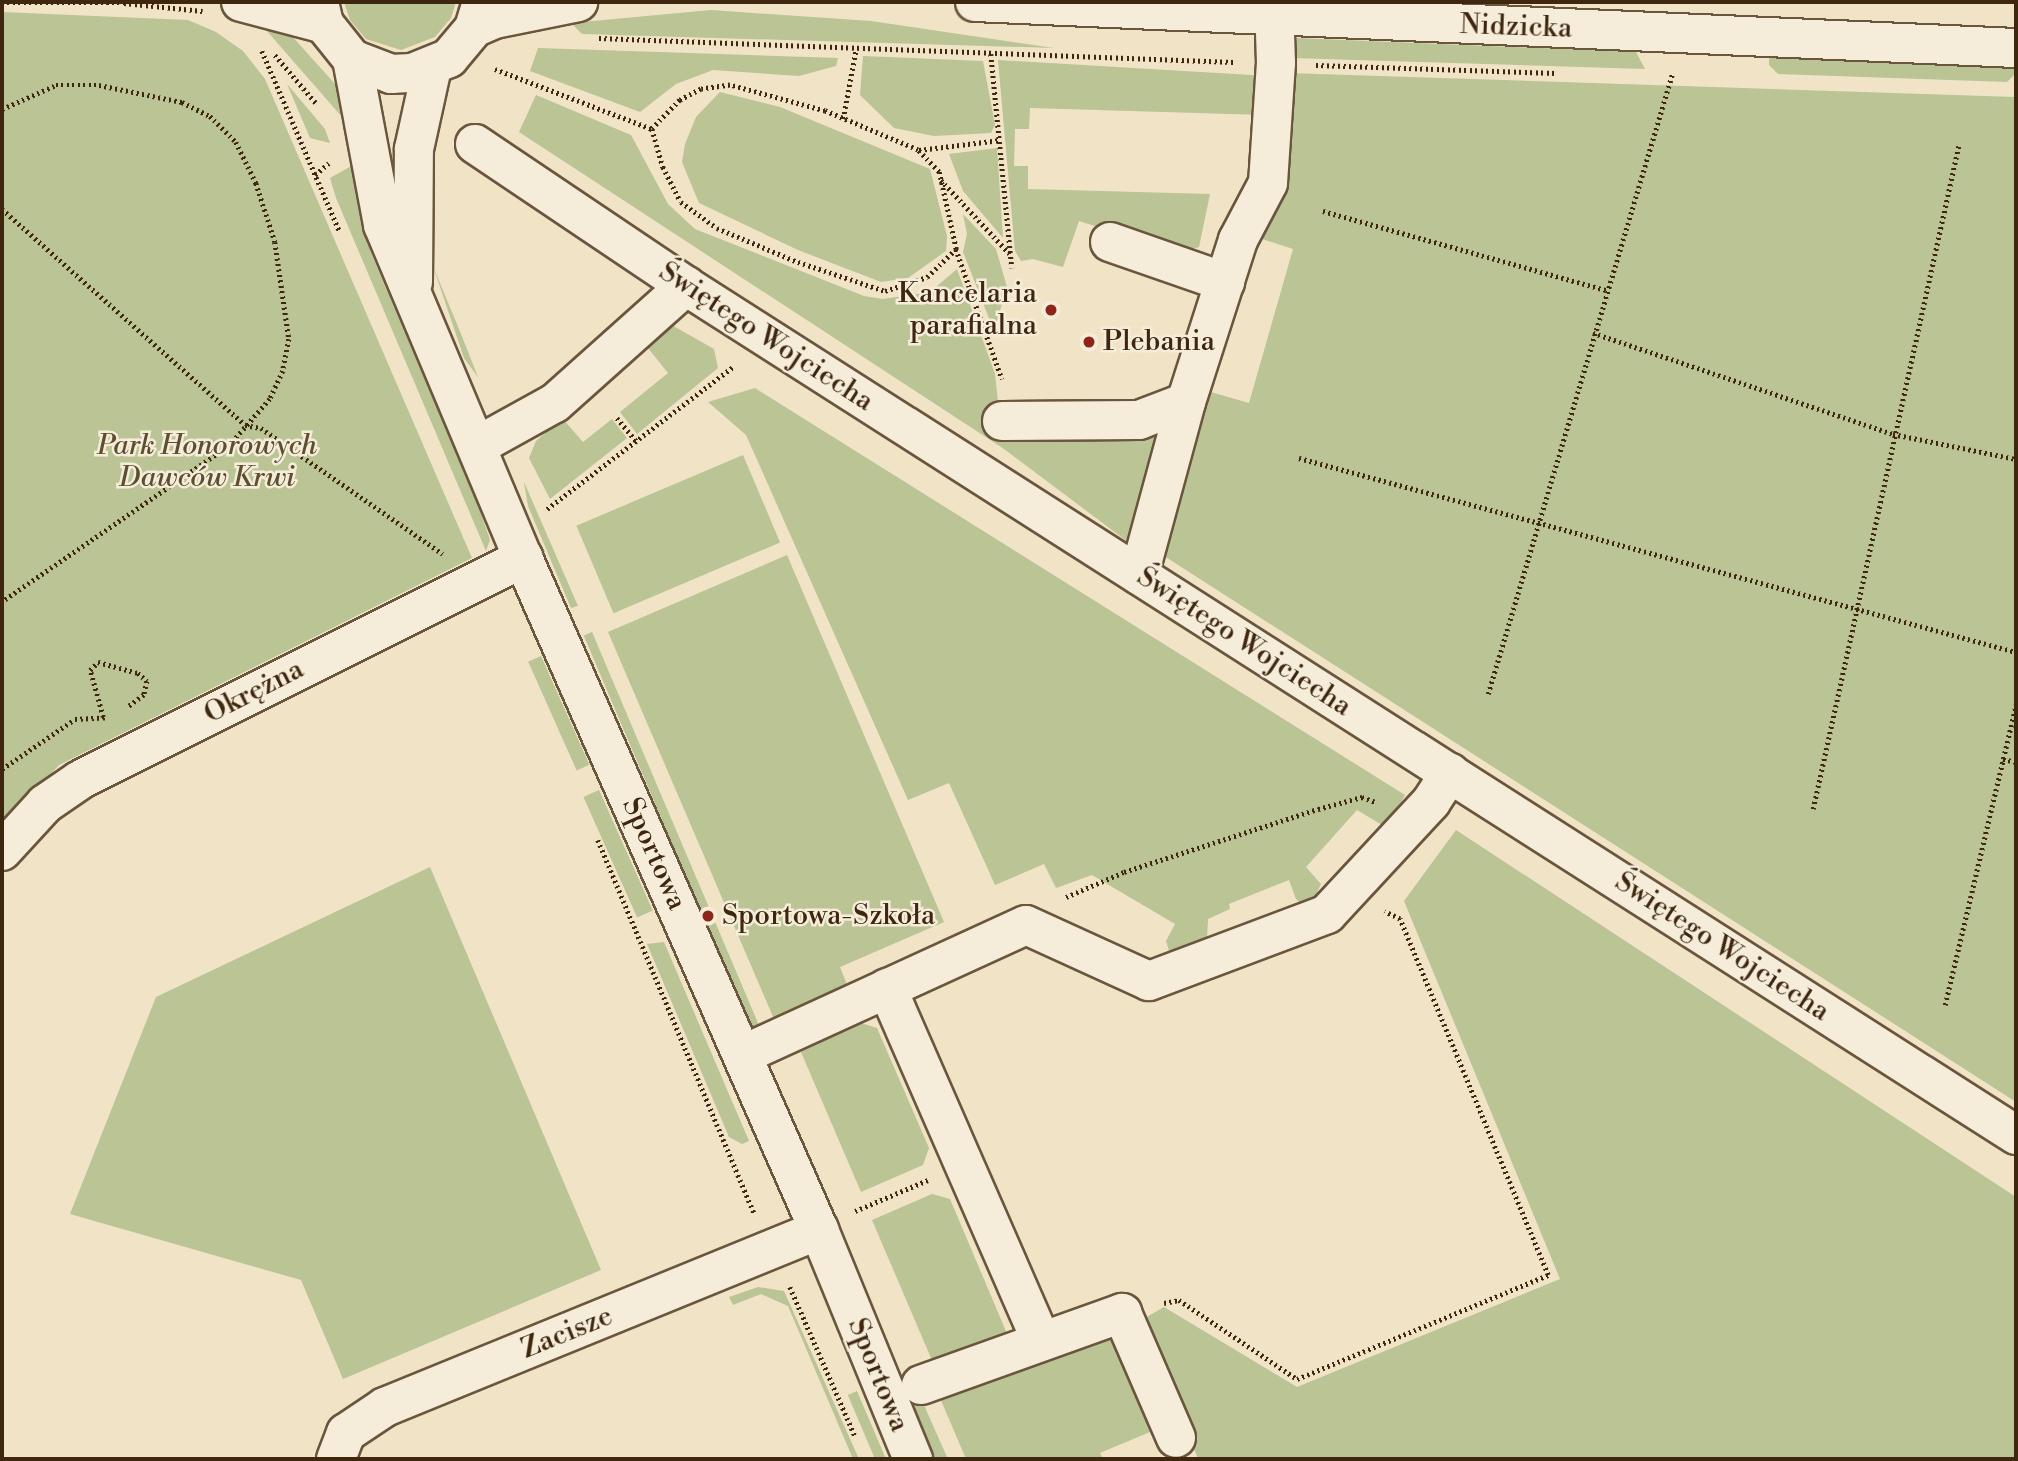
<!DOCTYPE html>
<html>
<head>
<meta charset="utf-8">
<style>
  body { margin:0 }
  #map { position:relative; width:2018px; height:1461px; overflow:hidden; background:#f0e3c6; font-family:"Libre Bodoni",serif }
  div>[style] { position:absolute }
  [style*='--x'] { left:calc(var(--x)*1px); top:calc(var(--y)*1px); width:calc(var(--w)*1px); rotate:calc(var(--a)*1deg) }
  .green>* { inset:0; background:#bac495; transform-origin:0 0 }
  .path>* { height:4.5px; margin-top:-2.25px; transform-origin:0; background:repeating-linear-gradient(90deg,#3e260f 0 2px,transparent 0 5.5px) }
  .roads { filter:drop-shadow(2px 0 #6a553d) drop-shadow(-2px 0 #6a553d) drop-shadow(0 2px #6a553d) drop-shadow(0 -2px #6a553d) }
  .minor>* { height:38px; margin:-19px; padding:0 19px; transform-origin:19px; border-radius:19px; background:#f5edda }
  .dots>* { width:19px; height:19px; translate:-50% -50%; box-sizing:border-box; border:4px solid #f5edda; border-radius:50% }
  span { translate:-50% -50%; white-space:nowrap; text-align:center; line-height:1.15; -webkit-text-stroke:5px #f5edda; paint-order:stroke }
  .street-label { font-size:28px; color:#3e260f }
  .poi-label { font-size:28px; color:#3e260f }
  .right { translate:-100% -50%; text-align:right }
  .left { translate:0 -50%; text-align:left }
  .park-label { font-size:28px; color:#5d4e30; font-style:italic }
  .frame { position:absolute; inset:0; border:4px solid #3e260f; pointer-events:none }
</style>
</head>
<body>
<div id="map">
  <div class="green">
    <i style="clip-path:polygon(344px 2px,456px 2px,451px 18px,435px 37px,401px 50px,366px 39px,350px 20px)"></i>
    <i style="clip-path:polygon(711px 10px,871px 21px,1054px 48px,582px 34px,571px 23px)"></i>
    <i style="clip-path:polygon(2px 12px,188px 20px,216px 32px,243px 51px,265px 79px,472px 558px,59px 765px,2px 827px)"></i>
    <i style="clip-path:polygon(253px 15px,290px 34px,345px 95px,356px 133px)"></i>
    <i style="clip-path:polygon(1297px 38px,1636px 52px,1645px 69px,1291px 58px)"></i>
    <i style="clip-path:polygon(538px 48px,838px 58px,836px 66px,799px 76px,713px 70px,676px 84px,640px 112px,530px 71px)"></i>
    <i style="clip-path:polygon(1769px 54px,2016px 65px,2016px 73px,2007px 82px,1778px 74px,1769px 65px)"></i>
    <i style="clip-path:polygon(863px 56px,983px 61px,995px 125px,991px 133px,934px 136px,894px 128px,860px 95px)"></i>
    <i style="clip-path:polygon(998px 60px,1268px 76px,1264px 115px,1030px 108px,1029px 129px,1015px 129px,1014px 166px,1028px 166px,1028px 189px,1210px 194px,1199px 247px,1181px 252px,1116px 223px,1114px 232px,1079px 221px,1063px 267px,1033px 259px,1021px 261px,1015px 251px)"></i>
    <i style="clip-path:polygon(1287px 73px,2016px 97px,2016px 1102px,1161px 554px,1204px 390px,1249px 403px,1293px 249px,1259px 238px)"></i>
    <i style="clip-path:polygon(287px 84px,325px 129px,330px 143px,310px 138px)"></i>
    <i style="clip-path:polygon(720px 92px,780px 107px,930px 169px,947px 236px,946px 251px,908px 278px,881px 282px,798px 250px,699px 203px,682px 162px,685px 144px,696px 117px)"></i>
    <i style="clip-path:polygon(536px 95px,631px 135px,668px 204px,695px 229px,864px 296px,883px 299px,930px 292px,957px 269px,995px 374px,1001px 430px,1163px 422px,1136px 548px,1004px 449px,519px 132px)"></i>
    <i style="clip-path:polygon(997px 148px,1003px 238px,963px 191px,949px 154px)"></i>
    <i style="clip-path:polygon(355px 164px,357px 201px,371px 253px,478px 505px,490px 540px,486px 551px,336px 198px,330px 178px)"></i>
    <i style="clip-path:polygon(963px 214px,996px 249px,1007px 287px,994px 331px,963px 252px,967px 234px)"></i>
    <i style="clip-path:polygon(433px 266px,461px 334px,478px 377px,464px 358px)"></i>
    <i style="clip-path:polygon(663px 320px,714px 349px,718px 368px,637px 434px,620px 412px,668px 373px,648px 348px)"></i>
    <i style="clip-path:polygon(755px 388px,1405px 795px,1387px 828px,1357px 810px,1306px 867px,1321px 884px,1313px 901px,1302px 904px,1296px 899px,1289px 880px,1229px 904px,1230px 909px,1208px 919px,1207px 940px,1171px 957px,1166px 941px,1175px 924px,1092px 875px,1056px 888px,1044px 864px,995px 885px,949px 783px,908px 800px,746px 435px,708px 402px)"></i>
    <i style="clip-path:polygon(562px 418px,583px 442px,612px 419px,627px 438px,550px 499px,529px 458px,536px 441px)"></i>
    <i style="left:743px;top:455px;width:95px;height:181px;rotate:67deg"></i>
    <i style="clip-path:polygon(524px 482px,578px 606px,571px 608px,528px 506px)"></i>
    <i style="clip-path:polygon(787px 555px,944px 922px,840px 967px,850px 992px,777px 1026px,608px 632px)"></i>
    <i style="left:592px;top:632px;width:434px;height:9px;rotate:67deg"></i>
    <i style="left:541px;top:656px;width:119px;height:14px;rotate:66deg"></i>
    <i style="left:599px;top:790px;width:132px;height:17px;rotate:66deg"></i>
    <i style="clip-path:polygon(1456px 830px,2016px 1197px,2016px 1459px,1198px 1459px,1145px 1318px,1164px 1307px,1297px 1387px,1560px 1279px,1404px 901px)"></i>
    <i style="clip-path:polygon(430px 867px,601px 1270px,343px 1379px,301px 1280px,70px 1214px,156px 997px)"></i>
    <i style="clip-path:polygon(664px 942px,749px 1141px,742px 1144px,729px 1137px,647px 944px)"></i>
    <i style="clip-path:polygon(861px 1023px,877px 1028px,929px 1148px,923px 1165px,861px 1192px,801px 1052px)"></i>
    <i style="clip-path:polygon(932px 1194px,950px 1199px,1008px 1336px,934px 1365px,872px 1220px)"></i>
    <i style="clip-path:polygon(758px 1287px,784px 1291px,859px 1459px,853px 1459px,788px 1306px,761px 1294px,733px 1305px,729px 1297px)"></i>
    <i style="clip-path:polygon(1118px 1334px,1157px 1429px,1100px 1453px,1103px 1459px,966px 1459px,937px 1391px)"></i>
    <i style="left:857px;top:1391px;width:74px;height:10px;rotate:67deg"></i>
    <i style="left:923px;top:1403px;width:61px;height:11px;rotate:66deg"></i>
  </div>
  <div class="path">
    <i style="--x:2;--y:3;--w:122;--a:0"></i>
    <i style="--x:124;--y:3;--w:79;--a:5.8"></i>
    <i style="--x:599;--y:38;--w:635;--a:2.16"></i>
    <i style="--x:262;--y:51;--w:195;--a:66.7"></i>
    <i style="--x:991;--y:54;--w:215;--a:84.4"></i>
    <i style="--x:275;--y:55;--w:65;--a:49.4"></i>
    <i style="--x:1316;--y:65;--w:240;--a:1.9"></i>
    <i style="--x:495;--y:69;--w:168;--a:20.9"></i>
    <i style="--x:652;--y:129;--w:40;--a:74"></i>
    <i style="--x:663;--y:167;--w:39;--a:63"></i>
    <i style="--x:681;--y:202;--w:44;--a:35.8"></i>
    <i style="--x:717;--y:228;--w:88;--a:22.8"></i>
    <i style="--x:798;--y:262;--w:92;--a:18.4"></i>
    <i style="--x:885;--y:291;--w:44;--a:-18.4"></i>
    <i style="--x:927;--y:277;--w:40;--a:-44"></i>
    <i style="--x:956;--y:249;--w:79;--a:-102.4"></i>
    <i style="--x:939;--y:172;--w:30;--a:-134"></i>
    <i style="--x:918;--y:150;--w:101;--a:-157.2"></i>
    <i style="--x:825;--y:111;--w:98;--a:-164.7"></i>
    <i style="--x:730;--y:85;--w:29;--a:172"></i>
    <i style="--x:701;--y:89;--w:24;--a:152"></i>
    <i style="--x:680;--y:100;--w:40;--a:134"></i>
    <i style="--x:2;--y:109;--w:59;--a:-24"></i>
    <i style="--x:56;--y:85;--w:43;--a:0"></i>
    <i style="--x:99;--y:85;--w:85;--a:11.6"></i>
    <i style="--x:182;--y:102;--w:31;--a:27"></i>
    <i style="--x:210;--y:116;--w:37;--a:45"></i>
    <i style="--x:236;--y:142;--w:46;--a:64"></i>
    <i style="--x:256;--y:183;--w:62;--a:72.1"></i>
    <i style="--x:275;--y:242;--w:98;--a:81.8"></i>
    <i style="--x:289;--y:339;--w:33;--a:101"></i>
    <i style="--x:283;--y:371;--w:31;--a:115"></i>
    <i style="--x:270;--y:399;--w:62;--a:131.1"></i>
    <i style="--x:229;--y:446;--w:275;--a:145.5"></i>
    <i style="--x:843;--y:119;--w:71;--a:-79.5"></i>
    <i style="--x:919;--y:150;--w:82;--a:-7"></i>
    <i style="--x:315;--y:175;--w:18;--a:-41"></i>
    <i style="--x:941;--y:180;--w:103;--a:47"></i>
    <i style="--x:2;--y:209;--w:325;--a:41.6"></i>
    <i style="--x:245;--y:425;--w:16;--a:11"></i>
    <i style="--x:261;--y:428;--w:221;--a:34.7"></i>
    <i style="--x:1323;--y:211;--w:294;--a:15.6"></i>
    <i style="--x:956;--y:249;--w:138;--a:70.5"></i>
    <i style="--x:1593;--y:333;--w:317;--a:18.6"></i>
    <i style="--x:1893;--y:434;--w:126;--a:11.5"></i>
    <i style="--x:617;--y:418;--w:30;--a:50"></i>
    <i style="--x:1299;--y:458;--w:743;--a:15.14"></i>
    <i style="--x:547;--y:509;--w:235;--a:-37.4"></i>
    <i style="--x:1488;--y:694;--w:646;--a:-73.45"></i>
    <i style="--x:103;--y:717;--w:49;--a:-105.5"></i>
    <i style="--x:90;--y:670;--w:11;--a:-45"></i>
    <i style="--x:98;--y:662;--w:41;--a:15.4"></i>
    <i style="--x:138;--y:673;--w:12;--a:42"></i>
    <i style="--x:147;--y:681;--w:14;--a:102"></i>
    <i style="--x:144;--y:695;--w:20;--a:143"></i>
    <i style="--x:2003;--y:759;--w:13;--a:13"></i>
    <i style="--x:2;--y:769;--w:88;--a:-34.4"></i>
    <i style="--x:75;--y:719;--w:33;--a:-3"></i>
    <i style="--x:1813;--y:809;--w:681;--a:-77.62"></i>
    <i style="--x:598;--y:840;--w:404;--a:67.3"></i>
    <i style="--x:1066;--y:897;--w:63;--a:-23.3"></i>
    <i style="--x:1124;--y:872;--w:204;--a:-18"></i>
    <i style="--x:1318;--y:809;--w:46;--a:-15.3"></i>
    <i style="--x:1362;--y:797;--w:15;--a:20"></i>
    <i style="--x:1945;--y:1005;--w:309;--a:-76.7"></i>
    <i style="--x:855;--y:1211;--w:79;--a:-23"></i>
    <i style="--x:790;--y:1287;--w:163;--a:66.4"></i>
    <i style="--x:1164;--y:1303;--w:15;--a:-11"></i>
    <i style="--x:1179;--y:1300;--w:142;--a:33.8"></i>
    <i style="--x:1297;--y:1379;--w:272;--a:-22.5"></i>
    <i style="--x:1548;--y:1275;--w:386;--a:-112.6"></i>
    <i style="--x:1400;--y:919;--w:17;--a:-155"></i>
  </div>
  <div class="roads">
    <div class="minor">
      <i style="--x:241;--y:2;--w:86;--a:14.8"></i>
      <i style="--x:319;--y:2;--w:23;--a:77"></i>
      <i style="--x:324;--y:24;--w:45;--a:51.3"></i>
      <i style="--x:352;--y:59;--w:42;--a:21"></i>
      <i style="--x:391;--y:74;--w:21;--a:-3"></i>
      <i style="--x:412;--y:73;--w:40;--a:-22"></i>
      <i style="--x:449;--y:58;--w:39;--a:-50"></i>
      <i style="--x:474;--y:28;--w:27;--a:-73"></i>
      <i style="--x:975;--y:2;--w:1042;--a:2.53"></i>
      <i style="--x:474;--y:28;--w:22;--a:-24"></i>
      <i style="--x:494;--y:19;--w:86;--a:-11.4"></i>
      <i style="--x:352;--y:59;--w:169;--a:79.4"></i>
      <i style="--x:383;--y:225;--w:361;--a:67.2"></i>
      <i style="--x:523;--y:558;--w:734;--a:66.23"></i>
      <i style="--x:819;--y:1230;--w:248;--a:67.7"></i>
      <i style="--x:475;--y:144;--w:254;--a:33.9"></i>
      <i style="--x:686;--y:286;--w:1578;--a:32.55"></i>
      <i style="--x:1110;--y:242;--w:122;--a:19.2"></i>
      <i style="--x:413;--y:282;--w:133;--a:-89.6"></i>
      <i style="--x:414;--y:149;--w:84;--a:-77.6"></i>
      <i style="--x:1002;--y:421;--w:137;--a:-0.4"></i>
      <i style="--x:1139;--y:420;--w:50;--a:-21"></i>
      <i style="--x:477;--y:446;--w:89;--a:-28.9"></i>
      <i style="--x:555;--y:403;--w:176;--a:-41.8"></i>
      <i style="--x:1139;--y:575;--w:179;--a:-74.8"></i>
      <i style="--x:1186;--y:402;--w:170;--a:-72.2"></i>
      <i style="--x:1238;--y:240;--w:64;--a:-62.2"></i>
      <i style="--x:1268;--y:183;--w:120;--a:-86.2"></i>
      <i style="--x:1276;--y:63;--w:61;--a:-91.9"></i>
      <i style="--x:2;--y:851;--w:64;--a:-47.5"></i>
      <i style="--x:45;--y:804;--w:42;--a:-34.4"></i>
      <i style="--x:80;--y:780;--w:496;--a:-26.6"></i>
      <i style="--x:887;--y:988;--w:385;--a:66.4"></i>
      <i style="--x:742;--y:1055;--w:312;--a:-24.6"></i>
      <i style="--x:1026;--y:925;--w:135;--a:24.5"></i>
      <i style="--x:1149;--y:981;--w:190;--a:-20.6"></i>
      <i style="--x:1327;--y:914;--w:153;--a:-47.1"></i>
      <i style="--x:1431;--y:802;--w:35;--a:-57"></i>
      <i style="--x:921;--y:1385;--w:214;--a:-19.7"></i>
      <i style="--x:1122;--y:1313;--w:136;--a:66.6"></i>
      <i style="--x:336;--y:1459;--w:28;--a:-69"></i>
      <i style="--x:346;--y:1433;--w:47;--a:-33.7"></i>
      <i style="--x:385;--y:1407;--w:469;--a:-22.2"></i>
    </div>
  </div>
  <div class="dots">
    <i style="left:1051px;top:310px;background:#8f2418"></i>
    <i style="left:1089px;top:342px;background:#8f2418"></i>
    <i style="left:708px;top:916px;background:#8f2418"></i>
  </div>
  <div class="street-label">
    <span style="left:1516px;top:27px;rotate:2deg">Nidzicka</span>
    <span style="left:766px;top:337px;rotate:33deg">Świętego Wojciecha</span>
    <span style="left:1244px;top:642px;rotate:33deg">Świętego Wojciecha</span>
    <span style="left:254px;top:692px;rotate:-27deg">Okrężna</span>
    <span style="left:654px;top:854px;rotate:66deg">Sportowa</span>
    <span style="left:1722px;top:947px;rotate:33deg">Świętego Wojciecha</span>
    <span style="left:567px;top:1333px;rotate:-22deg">Zacisze</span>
    <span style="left:878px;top:1375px;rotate:68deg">Sportowa</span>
  </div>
  <div class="poi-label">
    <span class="right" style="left:1037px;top:310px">Kancelaria<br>parafialna</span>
    <span class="left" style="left:1103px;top:342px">Plebania</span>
    <span class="left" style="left:722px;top:916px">Sportowa-Szkoła</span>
  </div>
  <div class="park-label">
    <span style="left:207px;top:462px">Park Honorowych<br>Dawców Krwi</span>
  </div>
  <div class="frame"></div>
</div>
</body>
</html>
